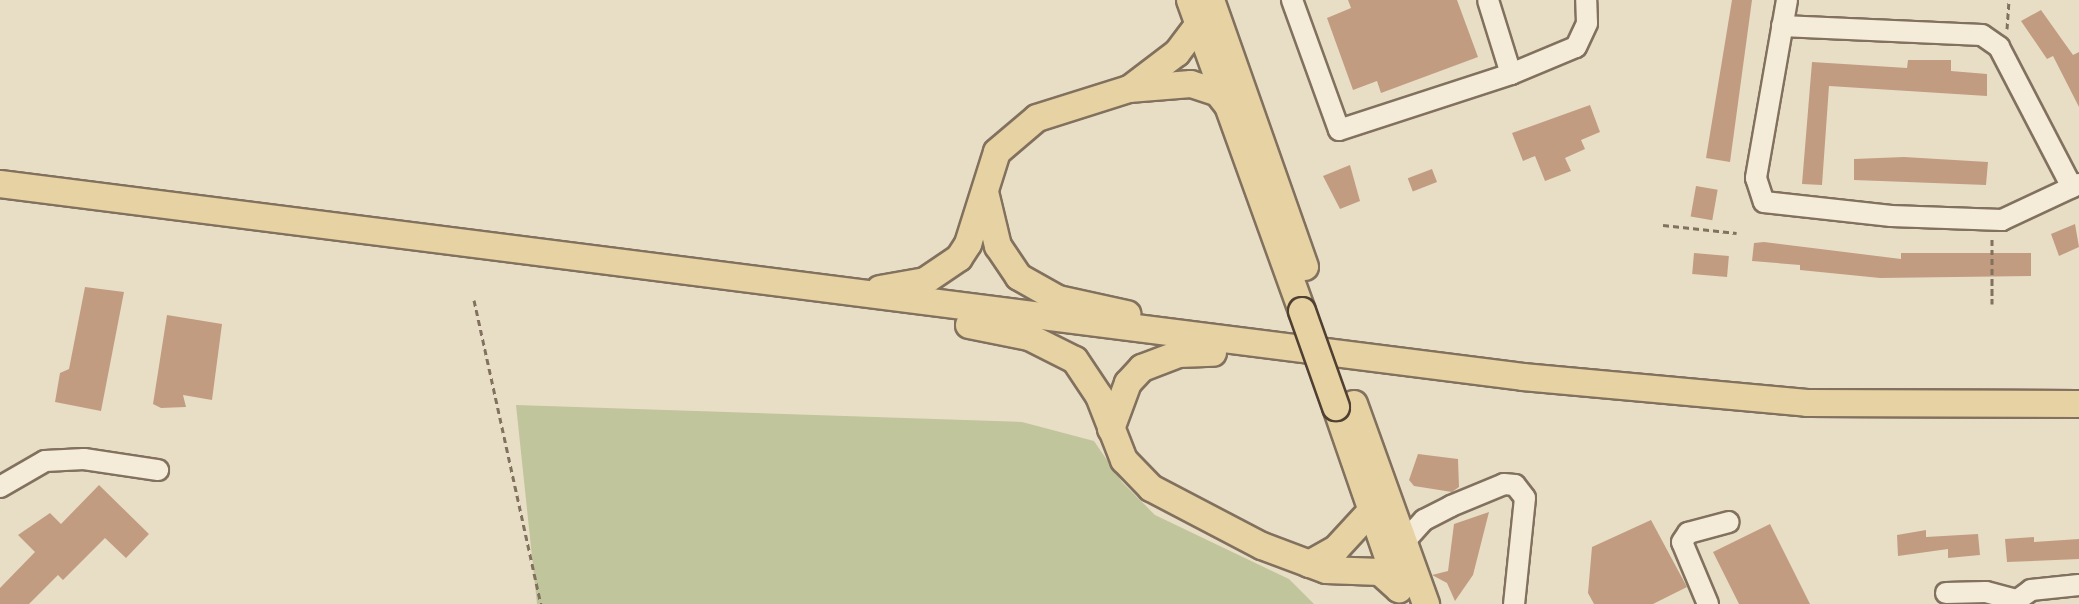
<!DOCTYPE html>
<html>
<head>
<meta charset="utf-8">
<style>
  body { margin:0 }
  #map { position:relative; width:2079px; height:604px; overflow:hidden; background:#e8dec6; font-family:"Crimson Pro",serif }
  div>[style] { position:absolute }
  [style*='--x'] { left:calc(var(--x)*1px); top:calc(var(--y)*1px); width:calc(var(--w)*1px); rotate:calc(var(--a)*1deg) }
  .green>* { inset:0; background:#c0c59b }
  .building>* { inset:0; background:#c29c81; transform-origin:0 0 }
  .path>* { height:3px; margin-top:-1.5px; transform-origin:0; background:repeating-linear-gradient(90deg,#81715e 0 6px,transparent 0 10px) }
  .roads { filter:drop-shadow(2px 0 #81715e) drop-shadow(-2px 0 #81715e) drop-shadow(0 2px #81715e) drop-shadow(0 -2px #81715e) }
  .minor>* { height:20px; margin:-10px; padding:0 10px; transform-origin:10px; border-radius:10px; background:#f4ecd8 }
  .major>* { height:26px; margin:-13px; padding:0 13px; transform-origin:13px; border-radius:13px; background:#e7d2a3 }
  .bridges { filter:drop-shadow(2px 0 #504032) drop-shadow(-2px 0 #504032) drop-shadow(0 2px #504032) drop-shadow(0 -2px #504032) }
  .major-bridge>* { height:26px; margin:-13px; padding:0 13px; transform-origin:13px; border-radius:13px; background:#e7d2a3 }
  span { translate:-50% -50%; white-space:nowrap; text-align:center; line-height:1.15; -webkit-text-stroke:8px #f1e9d5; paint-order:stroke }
</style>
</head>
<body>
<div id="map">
  <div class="green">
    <i style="clip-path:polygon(516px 405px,1022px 422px,1094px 441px,1122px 482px,1155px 515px,1289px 579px,1314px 604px,537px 604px)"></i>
  </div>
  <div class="building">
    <i style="clip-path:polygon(1348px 0,1457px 0,1478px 57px,1381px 93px,1377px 81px,1353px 90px,1327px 18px,1351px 8px)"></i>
    <i style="clip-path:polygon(1732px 0,1752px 0,1730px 162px,1706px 158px)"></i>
    <i style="clip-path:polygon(2041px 10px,2073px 55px,2079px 52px,2079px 107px,2053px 56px,2047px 59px,2021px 21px)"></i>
    <i style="clip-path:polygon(1908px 60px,1951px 60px,1951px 71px,1987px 74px,1987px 96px,1829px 86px,1822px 185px,1802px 184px,1812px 62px,1907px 68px)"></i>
    <i style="clip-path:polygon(1590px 105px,1600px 132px,1581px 140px,1585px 149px,1565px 158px,1571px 171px,1545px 181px,1535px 156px,1523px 161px,1512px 133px)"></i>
    <i style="clip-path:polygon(1904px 157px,1988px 162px,1986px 185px,1854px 180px,1854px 159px)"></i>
    <i style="clip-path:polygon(1350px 165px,1360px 201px,1340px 209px,1323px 176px)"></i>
    <i style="left:1432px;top:169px;width:14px;height:26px;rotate:69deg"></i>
    <i style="left:1696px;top:186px;width:22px;height:31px;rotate:10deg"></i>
    <i style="clip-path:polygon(2075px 224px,2079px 247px,2059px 256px,2051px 234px)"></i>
    <i style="clip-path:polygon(1764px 242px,1901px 259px,1901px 253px,2031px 253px,2031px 276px,1880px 278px,1800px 270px,1800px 265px,1752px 261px,1754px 243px)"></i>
    <i style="left:1694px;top:253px;width:35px;height:21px;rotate:5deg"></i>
    <i style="clip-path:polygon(85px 287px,124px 292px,101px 411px,55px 402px,60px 373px,69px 369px)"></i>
    <i style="clip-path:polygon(167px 315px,222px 324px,212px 400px,183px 395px,186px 407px,161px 408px,153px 404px)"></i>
    <i style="clip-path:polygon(1418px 454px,1458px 459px,1459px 487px,1452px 492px,1414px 486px,1409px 480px)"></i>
    <i style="clip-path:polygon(99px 485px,149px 534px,126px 558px,105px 538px,63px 580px,58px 575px,29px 604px,0 604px,0 588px,35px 552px,18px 535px,50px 513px,61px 524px)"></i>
    <i style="clip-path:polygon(1489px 512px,1473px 575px,1455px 601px,1447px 583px,1432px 575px,1448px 571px,1454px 524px)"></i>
    <i style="clip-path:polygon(1651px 520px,1687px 587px,1653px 604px,1594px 604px,1588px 593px,1592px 547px)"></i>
    <i style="clip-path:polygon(1770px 524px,1810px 604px,1739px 604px,1713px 552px)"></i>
    <i style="clip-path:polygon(1926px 530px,1926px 537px,1978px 534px,1980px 555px,1948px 558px,1948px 549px,1898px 556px,1897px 535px)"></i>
    <i style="clip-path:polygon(2034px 537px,2034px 542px,2079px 539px,2079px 559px,2007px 562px,2005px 539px)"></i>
  </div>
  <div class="path">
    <i style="--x:2007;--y:29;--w:29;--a:-86"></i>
    <i style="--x:1663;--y:225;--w:74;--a:6.2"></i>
    <i style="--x:1992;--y:239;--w:65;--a:90"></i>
    <i style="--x:474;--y:300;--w:311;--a:77.6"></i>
  </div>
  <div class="roads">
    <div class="minor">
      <i style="--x:1292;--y:0;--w:138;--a:70.1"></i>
      <i style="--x:1339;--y:130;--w:181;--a:-18"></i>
      <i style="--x:1511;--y:74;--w:77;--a:-107.3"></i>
      <i style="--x:1787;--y:0;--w:181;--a:99.9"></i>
      <i style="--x:1756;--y:178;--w:25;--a:72"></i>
      <i style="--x:1764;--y:202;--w:128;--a:6.3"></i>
      <i style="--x:1891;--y:216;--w:111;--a:2.1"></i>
      <i style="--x:2002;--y:220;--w:85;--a:-25.1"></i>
      <i style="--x:1782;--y:26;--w:200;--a:2.6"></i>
      <i style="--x:1982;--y:35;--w:21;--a:35"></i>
      <i style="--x:1999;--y:47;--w:158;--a:62.5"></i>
      <i style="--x:1511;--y:74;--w:70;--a:-22.6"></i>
      <i style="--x:1576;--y:47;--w:26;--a:-65"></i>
      <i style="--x:1587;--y:23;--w:23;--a:-92"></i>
      <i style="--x:0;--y:487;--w:52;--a:-30"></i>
      <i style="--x:45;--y:461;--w:39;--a:-3"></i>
      <i style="--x:84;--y:459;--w:75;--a:8.5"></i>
      <i style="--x:1404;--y:542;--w:30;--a:-48"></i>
      <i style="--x:1424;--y:520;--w:30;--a:-27"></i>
      <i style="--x:1451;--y:506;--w:57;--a:-22.5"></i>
      <i style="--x:1504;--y:484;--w:11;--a:5"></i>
      <i style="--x:1515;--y:485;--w:16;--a:52"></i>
      <i style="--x:1525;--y:498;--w:107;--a:95.9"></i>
      <i style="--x:1946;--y:593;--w:40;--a:-1.4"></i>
      <i style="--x:1986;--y:592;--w:31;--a:15"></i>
      <i style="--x:1708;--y:604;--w:67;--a:-112.8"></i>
      <i style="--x:1682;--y:542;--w:11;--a:-56"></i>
      <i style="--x:1688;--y:533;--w:42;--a:-15"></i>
      <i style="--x:2012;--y:604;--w:24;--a:-36"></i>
      <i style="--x:2031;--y:590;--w:48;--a:-5.9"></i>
    </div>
    <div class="major">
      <i style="--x:1190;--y:0;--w:331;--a:70.2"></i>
      <i style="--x:1211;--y:0;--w:283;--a:70.6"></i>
      <i style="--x:1132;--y:87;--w:56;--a:-37.1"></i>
      <i style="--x:1177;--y:53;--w:36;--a:-53"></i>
      <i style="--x:0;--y:184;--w:1535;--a:7.22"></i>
      <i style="--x:1523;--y:377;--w:285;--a:5.2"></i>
      <i style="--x:1807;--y:403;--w:272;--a:0.2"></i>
      <i style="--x:985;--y:192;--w:56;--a:76.5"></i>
      <i style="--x:998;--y:246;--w:37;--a:56"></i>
      <i style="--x:1019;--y:277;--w:45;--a:29.4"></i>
      <i style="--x:1058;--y:299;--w:71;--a:12.3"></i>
      <i style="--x:880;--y:289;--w:46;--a:-10.1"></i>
      <i style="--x:925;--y:281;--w:41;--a:-34.1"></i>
      <i style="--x:959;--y:258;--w:17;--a:-57"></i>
      <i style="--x:968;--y:244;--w:96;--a:-72.5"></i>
      <i style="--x:997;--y:152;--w:52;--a:-40.4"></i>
      <i style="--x:1037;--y:118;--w:96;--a:-17.5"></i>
      <i style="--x:1129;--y:89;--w:62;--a:-4.6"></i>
      <i style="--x:1191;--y:84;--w:28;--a:18"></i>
      <i style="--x:1218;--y:93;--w:16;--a:52"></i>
      <i style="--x:969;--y:325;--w:61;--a:11.3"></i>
      <i style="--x:1029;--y:337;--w:51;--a:26.6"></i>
      <i style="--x:1075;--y:360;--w:43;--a:56.3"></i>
      <i style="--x:1099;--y:396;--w:69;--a:68.7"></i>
      <i style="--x:1124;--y:460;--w:39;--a:46"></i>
      <i style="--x:1151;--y:488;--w:125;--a:27.6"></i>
      <i style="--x:1262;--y:546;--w:68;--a:20.6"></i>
      <i style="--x:1326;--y:570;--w:54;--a:2.1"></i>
      <i style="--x:1380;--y:572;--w:24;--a:42"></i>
      <i style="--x:1354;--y:404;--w:213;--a:70.2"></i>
      <i style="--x:1336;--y:407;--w:193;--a:70.9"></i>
      <i style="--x:1111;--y:429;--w:49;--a:-69.7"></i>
      <i style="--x:1128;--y:383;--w:21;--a:-47"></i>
      <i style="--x:1142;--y:368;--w:39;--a:-21"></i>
      <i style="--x:1178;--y:354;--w:35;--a:-2"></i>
      <i style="--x:1309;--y:564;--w:31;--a:-29"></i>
      <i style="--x:1336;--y:549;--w:50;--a:-47.4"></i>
    </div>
  </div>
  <div class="bridges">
    <div class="major-bridge">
      <i style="--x:1302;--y:311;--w:102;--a:70.5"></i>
    </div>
  </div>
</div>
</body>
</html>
